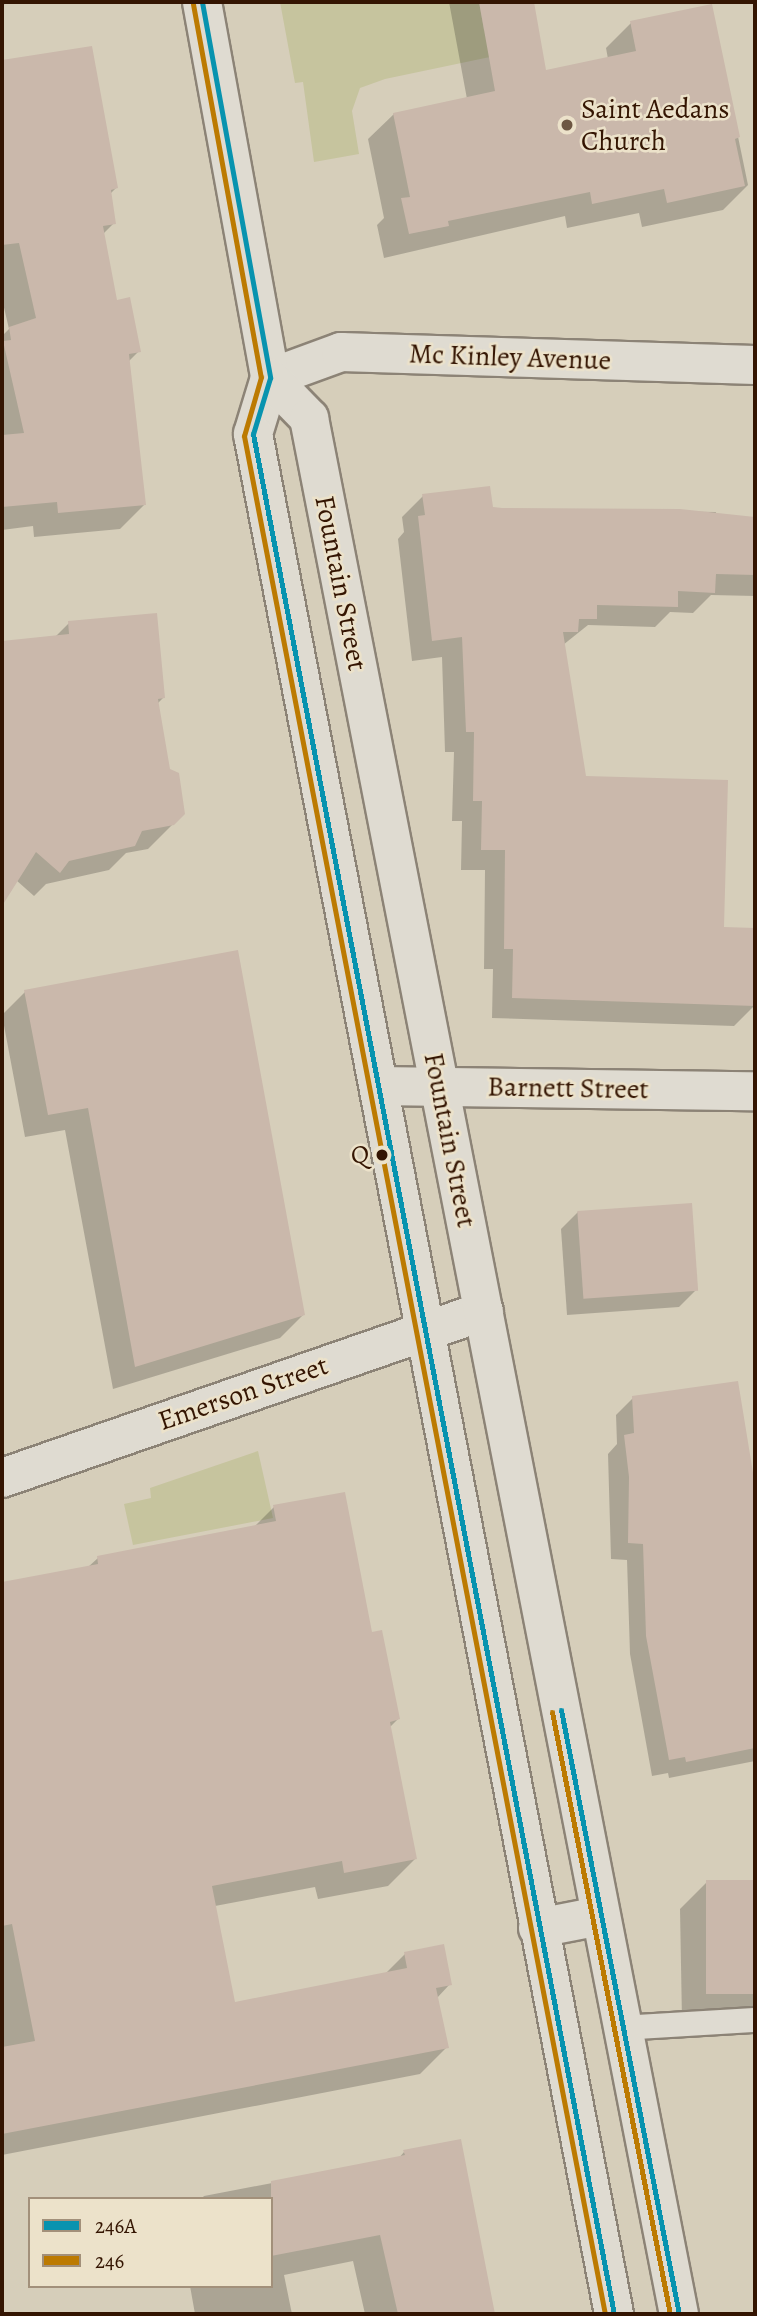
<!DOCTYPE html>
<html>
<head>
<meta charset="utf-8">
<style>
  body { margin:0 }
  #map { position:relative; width:757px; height:2316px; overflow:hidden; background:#d6ceba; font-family:Alegreya,serif }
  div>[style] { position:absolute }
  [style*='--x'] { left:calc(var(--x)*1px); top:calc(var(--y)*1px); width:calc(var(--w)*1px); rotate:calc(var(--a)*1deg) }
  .green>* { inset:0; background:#c6c49e }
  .shadow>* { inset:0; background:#0003 }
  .building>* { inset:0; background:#cab8ab; transform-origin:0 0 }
  .roads { filter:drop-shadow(2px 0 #8c8376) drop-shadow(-2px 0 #8c8376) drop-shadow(0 2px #8c8376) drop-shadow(0 -2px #8c8376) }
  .service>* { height:24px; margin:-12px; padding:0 12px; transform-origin:12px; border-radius:12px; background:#dfdbd1 }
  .minor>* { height:38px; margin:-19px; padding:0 19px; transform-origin:19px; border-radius:19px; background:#dfdbd1 }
  .secondary>* { height:38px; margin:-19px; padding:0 19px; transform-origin:19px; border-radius:19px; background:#dfdbd1 }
  .bus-1>* { height:5px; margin:-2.5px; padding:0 2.5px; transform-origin:2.5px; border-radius:2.5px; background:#0893af }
  .bus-2>* { height:5px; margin:-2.5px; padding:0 2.5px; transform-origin:2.5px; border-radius:2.5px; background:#bc7a01 }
  .dots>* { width:19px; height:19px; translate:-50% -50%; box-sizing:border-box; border:4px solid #ece2ca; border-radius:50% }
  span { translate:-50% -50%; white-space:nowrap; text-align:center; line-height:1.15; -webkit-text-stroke:5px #ece2ca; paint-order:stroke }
  .bus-label { font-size:26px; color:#341502 }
  .right { translate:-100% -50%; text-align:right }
  .poi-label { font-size:28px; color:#341502 }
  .left { translate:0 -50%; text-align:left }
  .street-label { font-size:28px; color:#341502 }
  .frame { position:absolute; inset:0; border:4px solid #341502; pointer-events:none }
  .legend { position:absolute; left:28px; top:2197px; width:245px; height:91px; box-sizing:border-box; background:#ece2ca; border:2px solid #a2907a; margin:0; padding:9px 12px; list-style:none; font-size:21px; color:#341502 }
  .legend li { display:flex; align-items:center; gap:14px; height:35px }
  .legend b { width:35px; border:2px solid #a2907a }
</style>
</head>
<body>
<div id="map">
  <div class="green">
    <i style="clip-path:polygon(280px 2px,479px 2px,484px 30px,498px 27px,509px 53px,385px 79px,360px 88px,352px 111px,359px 154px,314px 162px,303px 82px,295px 83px)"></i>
    <i style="clip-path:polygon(258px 1451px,273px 1518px,133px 1545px,124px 1504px,151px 1498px,150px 1488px)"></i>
  </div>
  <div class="shadow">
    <i style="clip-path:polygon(2px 2px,12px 2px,2px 5px)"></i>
    <i style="clip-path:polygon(449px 2px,532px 2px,545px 72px,608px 59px,606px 48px,631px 23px,711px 6px,748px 185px,723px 210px,642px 227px,639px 213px,567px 228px,565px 216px,384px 258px,377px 225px,384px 218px,368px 139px,394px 114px,467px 99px)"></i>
    <i style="clip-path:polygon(91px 48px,116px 188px,110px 194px,114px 223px,103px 234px,116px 303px,139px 351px,128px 362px,145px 504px,120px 529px,34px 537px,33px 526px,2px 530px,2px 336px,9px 329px,2px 299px,2px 62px)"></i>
    <i style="clip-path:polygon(423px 496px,491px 509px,716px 512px,715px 518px,755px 519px,755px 596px,711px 595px,693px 613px,670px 612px,655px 627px,588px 625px,563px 645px,584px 777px,722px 929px,755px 930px,755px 1005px,734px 1026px,492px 1018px,493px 969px,484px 969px,485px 870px,461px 870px,462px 821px,452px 821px,454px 752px,445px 752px,442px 657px,412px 661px,398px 539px,404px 532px,402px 517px)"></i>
    <i style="clip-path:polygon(69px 623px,163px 698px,157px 704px,173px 824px,148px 849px,126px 853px,109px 870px,46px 884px,34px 896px,16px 880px,2px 895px,2px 642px,55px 637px)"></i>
    <i style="clip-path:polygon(236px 952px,303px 1315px,280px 1338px,113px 1389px,65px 1130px,25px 1137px,2px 1015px,25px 992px)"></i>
    <i style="clip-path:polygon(578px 1212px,696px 1290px,679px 1307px,567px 1315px,561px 1229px)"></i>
    <i style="clip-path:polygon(633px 1398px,755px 1486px,755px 1761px,669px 1778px,668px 1773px,652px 1776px,630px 1654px,627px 1560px,611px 1559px,608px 1454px,617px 1444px,616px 1415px)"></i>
    <i style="clip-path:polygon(274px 1507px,371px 1634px,398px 1719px,389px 1728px,415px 1859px,388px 1886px,318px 1899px,315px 1887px,215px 1906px,234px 2004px,384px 1975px,405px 1954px,450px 1984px,437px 1998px,447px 2047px,420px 2074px,2px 2155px,2px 1584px,87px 1568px,98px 1558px,254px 1527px)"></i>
    <i style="clip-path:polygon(755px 1881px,755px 2019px,682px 2021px,680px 1909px,707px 1882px)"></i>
    <i style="clip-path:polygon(459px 2141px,494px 2314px,365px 2314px,353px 2261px,284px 2275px,292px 2314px,195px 2314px,190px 2286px,271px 2286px,271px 2199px,201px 2199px,204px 2196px,398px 2159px,404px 2152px)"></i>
  </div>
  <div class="building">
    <i style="clip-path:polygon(479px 2px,534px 2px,546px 70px,636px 51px,630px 21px,712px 4px,740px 137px,735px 139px,745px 186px,667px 203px,664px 189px,592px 204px,590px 192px,448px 221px,449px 226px,409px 234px,401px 198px,410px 197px,393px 113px,495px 91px)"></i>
    <i style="clip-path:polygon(92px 46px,118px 188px,111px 190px,116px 224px,103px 226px,117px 300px,130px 297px,141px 352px,129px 354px,146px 505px,58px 513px,57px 502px,2px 507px,2px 435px,24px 433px,3px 341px,11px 340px,9px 327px,36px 318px,19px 243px,2px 245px,2px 60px)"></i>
    <i style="clip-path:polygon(490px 486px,493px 507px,502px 508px,680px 509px,755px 517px,755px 575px,716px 574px,715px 593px,678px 591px,678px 607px,597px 605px,597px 619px,579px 619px,578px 632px,563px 632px,586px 776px,728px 780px,724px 927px,755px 928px,755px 1006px,512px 998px,513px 949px,504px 949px,505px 850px,481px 850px,482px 801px,473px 801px,474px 732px,466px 732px,462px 637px,432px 641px,418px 516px,425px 515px,422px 494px)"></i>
    <i style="clip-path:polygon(157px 613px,165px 698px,158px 699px,170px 769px,179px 773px,185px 814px,174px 825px,142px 831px,135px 846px,69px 861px,60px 873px,36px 852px,2px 906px,2px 641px,69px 634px,68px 621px)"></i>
    <i style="clip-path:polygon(238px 950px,305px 1315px,135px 1367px,88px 1108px,48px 1115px,24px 990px)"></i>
    <i style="left:692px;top:1203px;width:88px;height:115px;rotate:86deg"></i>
    <i style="clip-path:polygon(738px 1381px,755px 1485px,755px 1748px,686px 1762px,685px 1757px,669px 1760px,646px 1636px,643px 1544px,628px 1543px,629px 1477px,624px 1435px,634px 1433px,632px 1396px)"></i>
    <i style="clip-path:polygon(345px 1492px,372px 1632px,382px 1630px,400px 1719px,390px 1722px,417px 1859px,344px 1873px,342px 1861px,212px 1886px,235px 2002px,407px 1968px,404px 1952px,444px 1944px,452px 1985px,436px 1988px,449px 2048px,2px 2134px,2px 2047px,35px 2041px,12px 1924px,2px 1926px,2px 1582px,98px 1564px,97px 1556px,276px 1521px,273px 1505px)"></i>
    <i style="left:755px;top:1880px;width:114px;height:49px;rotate:90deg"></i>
    <i style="clip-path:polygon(461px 2139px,495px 2314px,398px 2314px,380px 2235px,271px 2256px,271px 2181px,405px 2155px,403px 2150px)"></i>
  </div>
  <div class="roads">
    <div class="service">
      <i style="--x:620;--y:2028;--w:135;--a:-3.4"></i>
    </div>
    <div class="minor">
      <i style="--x:270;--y:378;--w:76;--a:-20.1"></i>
      <i style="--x:341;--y:352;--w:414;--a:1.8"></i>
      <i style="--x:380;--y:1086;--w:375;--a:0.8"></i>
      <i style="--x:2;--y:1478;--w:510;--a:-19.11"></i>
    </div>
    <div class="secondary">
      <i style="--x:202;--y:2;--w:382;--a:79.7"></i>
      <i style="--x:270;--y:378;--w:59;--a:106.9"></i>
      <i style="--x:253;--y:434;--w:1914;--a:79.13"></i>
      <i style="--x:270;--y:378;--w:56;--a:45.7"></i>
      <i style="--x:309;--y:418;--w:1932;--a:78.96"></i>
      <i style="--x:538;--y:1928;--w:63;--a:-11"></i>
    </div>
  </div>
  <div class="bus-1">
    <i style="--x:202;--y:2;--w:382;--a:79.7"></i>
    <i style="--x:270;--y:378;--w:59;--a:106.9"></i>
    <i style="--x:253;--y:434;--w:1914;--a:79.13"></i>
    <i style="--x:561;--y:1710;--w:615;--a:78.95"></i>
  </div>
  <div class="bus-2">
    <i style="--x:193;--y:4;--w:379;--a:79.7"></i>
    <i style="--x:261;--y:377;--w:61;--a:106.1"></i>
    <i style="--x:244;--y:436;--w:1912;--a:79.12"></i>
    <i style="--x:552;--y:1712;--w:613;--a:78.91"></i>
  </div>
  <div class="dots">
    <i style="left:567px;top:125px;background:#6d5642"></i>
    <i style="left:382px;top:1155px;background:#341502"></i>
  </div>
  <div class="bus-label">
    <span class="right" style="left:369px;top:1155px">Q</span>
  </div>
  <div class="poi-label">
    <span class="left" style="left:581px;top:125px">Saint Aedans<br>Church</span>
  </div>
  <div class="street-label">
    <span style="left:510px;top:357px;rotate:2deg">Mc Kinley Avenue</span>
    <span style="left:341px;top:583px;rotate:79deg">Fountain Street</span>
    <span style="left:568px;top:1088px;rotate:1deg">Barnett Street</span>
    <span style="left:450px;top:1140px;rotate:79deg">Fountain Street</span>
    <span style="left:243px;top:1393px;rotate:-19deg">Emerson Street</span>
  </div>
  <div class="frame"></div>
  <ul class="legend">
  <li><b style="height:9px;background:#0893af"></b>246A</li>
  <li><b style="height:9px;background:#bc7a01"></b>246</li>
  </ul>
</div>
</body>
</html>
